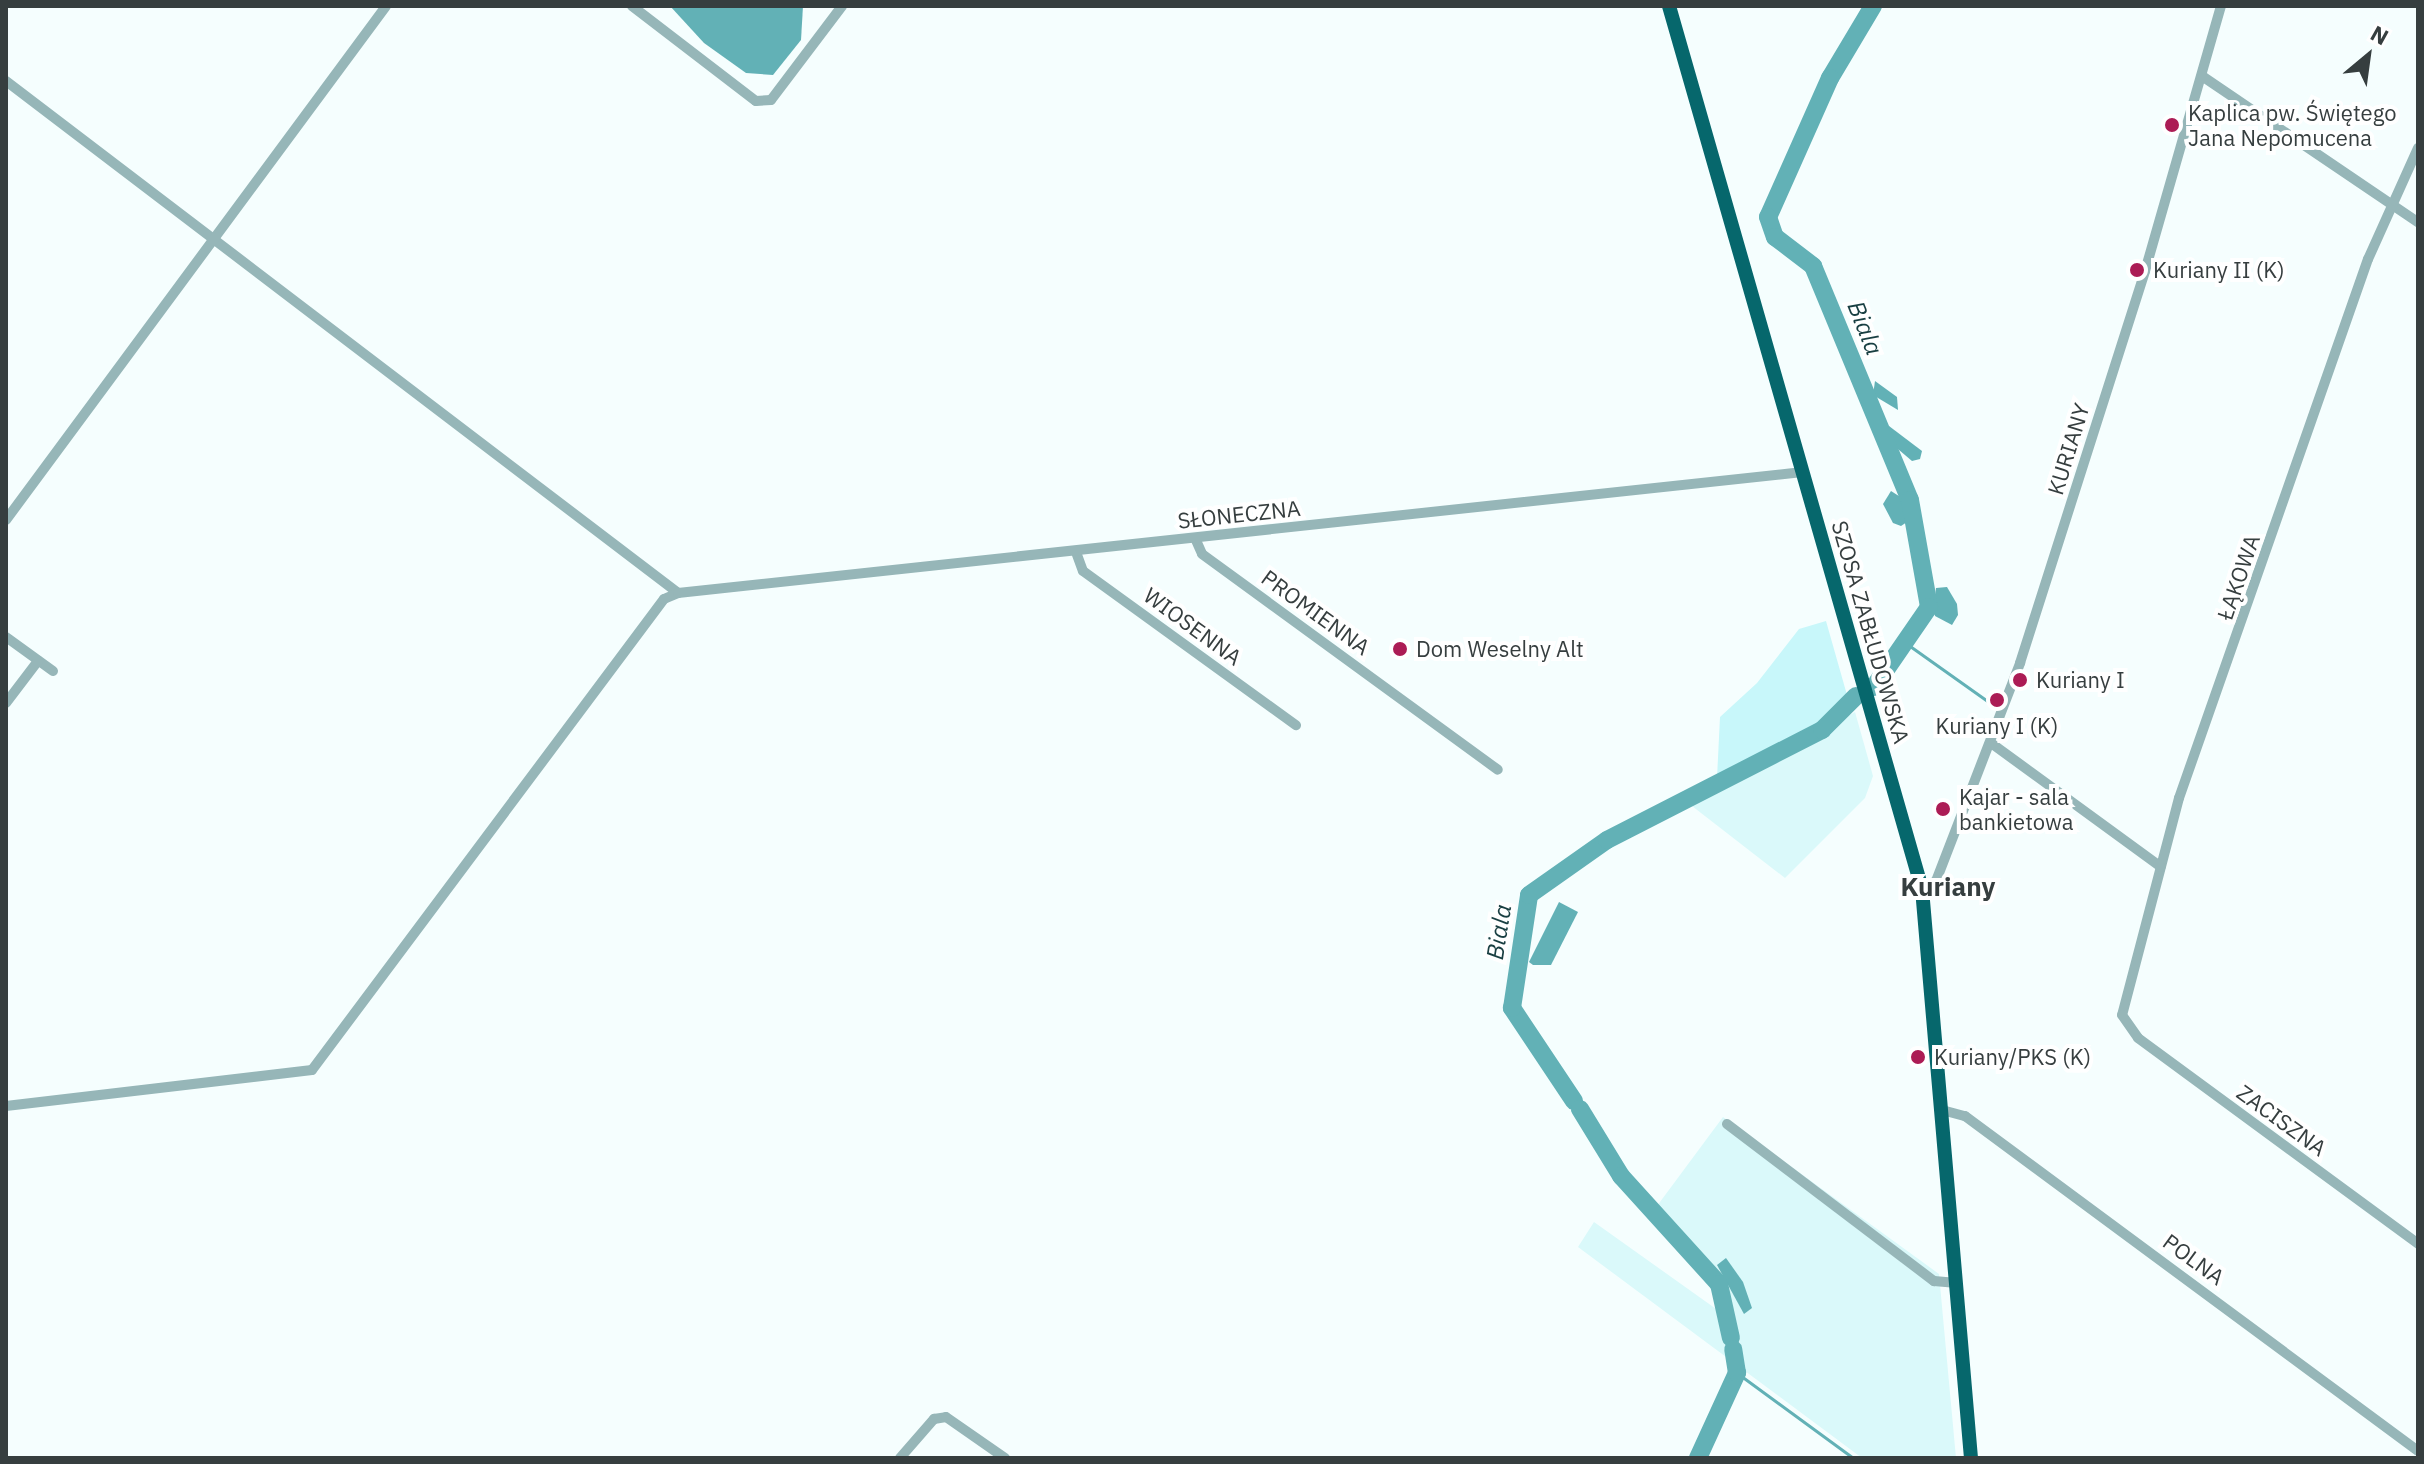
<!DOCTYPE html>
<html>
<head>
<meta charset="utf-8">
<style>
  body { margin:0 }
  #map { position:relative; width:2424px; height:1464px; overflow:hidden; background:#f5fefe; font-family:"IBM Plex Sans",sans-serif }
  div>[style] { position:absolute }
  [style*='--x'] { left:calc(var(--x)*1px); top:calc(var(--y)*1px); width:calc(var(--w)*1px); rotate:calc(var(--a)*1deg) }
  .built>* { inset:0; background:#daf9fa }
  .green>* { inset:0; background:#c8f7fa }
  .water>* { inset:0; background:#62b1b6 }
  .stream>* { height:3px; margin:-1.5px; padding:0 1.5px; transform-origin:1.5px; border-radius:1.5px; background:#62b1b6 }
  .river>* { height:18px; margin:-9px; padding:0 9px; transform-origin:9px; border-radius:9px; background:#62b1b6 }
  .minor>* { height:10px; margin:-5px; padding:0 5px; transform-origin:5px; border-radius:5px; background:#96b6b8 }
  .highway>* { height:14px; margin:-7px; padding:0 7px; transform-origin:7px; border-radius:7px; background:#06676c }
  .dots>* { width:22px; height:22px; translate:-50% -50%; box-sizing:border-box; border:4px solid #fff; border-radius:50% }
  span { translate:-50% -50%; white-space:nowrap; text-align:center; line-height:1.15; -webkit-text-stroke:8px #fff; paint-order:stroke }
  .poi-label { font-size:22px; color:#363e3f }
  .left { translate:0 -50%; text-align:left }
  .street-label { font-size:22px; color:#363e3f }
  .water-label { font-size:24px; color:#193f42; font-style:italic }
  .quarter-label { font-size:26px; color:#363e3f; font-weight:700 }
  .frame { position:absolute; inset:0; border:8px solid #363e3f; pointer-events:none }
  .north { position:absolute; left:2328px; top:16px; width:80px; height:80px; -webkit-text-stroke:6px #fff; paint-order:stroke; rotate:29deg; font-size:22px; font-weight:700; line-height:32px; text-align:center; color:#363e3f }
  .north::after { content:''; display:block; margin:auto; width:28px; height:36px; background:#363e3f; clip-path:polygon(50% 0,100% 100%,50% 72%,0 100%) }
</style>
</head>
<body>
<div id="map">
  <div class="built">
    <i style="clip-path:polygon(1855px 712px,1873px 776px,1865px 798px,1785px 878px,1692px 806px)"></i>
    <i style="clip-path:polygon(1723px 1117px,1939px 1274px,1956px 1458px,1862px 1458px,1578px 1247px,1594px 1222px,1733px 1321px,1723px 1279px,1657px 1206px)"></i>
  </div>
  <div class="green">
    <i style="clip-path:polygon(1826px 621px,1847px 695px,1825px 722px,1764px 759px,1717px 778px,1720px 717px,1757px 683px,1799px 629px)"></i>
  </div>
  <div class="water">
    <i style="clip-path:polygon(670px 6px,803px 6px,801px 40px,773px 75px,746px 73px,704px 43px)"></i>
    <i style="clip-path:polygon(1875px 381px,1897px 397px,1898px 410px,1873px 395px)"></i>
    <i style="clip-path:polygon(1889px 426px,1922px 451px,1920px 459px,1912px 461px,1892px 444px,1886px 429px)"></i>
    <i style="clip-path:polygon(1891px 491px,1902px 498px,1907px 522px,1901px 526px,1893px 523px,1883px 504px)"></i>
    <i style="clip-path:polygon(1947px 587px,1957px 604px,1958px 615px,1952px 625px,1935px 616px,1934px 607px,1936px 588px)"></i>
    <i style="clip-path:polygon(1559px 902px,1578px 912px,1551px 965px,1533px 965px,1529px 962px)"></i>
    <i style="clip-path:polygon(1726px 1258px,1743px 1282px,1752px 1308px,1744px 1314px,1717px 1265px)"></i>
  </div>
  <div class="stream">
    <i style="--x:1907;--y:644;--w:102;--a:35.4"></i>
    <i style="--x:1737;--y:1373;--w:144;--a:36.2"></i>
  </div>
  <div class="river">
    <i style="--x:1873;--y:6;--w:84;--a:120.8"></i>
    <i style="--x:1830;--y:78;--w:152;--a:114"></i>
    <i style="--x:1768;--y:217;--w:21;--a:71"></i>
    <i style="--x:1775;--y:237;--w:48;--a:37.3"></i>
    <i style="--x:1813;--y:266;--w:253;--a:67.5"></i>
    <i style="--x:1910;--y:500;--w:109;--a:79.9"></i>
    <i style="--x:1929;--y:607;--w:97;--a:124.5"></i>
    <i style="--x:1574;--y:1101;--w:112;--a:-123.7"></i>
    <i style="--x:1512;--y:1008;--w:114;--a:-81.4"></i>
    <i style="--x:1529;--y:895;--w:95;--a:-35.2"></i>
    <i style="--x:1607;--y:840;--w:242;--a:-27.1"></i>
    <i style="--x:1822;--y:730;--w:48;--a:-45"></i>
    <i style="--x:1580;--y:1109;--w:79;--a:58.5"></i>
    <i style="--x:1621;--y:1176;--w:146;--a:47.8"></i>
    <i style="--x:1719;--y:1284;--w:55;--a:77.5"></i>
    <i style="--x:1698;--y:1458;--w:94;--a:-65.4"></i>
    <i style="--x:1737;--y:1373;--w:24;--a:-99"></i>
  </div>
  <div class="minor">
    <i style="--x:632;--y:6;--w:156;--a:37.5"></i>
    <i style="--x:756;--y:101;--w:15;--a:-4"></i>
    <i style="--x:771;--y:100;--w:118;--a:-52.9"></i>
    <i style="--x:2202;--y:76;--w:261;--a:34.1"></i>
    <i style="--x:6;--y:81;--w:845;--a:37.3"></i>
    <i style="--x:2418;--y:148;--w:122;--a:114.2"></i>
    <i style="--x:2368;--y:259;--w:571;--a:109.32"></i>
    <i style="--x:2179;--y:798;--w:224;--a:104.7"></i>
    <i style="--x:2122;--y:1015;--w:28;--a:55"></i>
    <i style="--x:2138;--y:1038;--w:348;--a:36.3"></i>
    <i style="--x:6;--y:520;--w:639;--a:-53.52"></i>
    <i style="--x:1195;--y:538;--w:17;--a:66"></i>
    <i style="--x:1202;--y:554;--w:366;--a:36.1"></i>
    <i style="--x:1076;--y:552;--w:20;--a:70"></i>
    <i style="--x:1083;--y:571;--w:263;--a:35.9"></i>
    <i style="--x:6;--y:637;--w:58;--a:35.9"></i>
    <i style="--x:6;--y:703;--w:53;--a:-52.7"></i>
    <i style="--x:1991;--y:743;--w:210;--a:36.1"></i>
    <i style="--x:1922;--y:889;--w:16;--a:-30"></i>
    <i style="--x:1936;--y:881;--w:234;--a:-68.9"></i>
    <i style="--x:2020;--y:663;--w:411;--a:-72.3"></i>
    <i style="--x:2145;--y:271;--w:276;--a:-74"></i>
    <i style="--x:6;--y:1106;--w:308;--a:-6.7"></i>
    <i style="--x:312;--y:1070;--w:588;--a:-53.23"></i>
    <i style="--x:664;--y:599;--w:15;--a:-23"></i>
    <i style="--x:678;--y:593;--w:1131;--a:-6.14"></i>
    <i style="--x:1942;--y:1110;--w:24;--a:15"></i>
    <i style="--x:1965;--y:1116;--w:563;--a:36.48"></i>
    <i style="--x:1727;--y:1124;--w:260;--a:37.2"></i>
    <i style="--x:1934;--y:1281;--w:23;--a:5"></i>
    <i style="--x:900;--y:1458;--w:52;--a:-48.9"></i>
    <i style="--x:934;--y:1419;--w:12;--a:-9"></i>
    <i style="--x:946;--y:1417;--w:72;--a:34.8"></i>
  </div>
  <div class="highway">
    <i style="--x:1669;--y:6;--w:919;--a:74.01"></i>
    <i style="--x:1922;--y:889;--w:571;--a:85.08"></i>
  </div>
  <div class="dots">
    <i style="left:2172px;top:125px;background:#ac1c55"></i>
    <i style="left:2137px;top:270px;background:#ac1c55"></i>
    <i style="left:1400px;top:649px;background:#ac1c55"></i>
    <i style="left:2020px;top:680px;background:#ac1c55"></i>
    <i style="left:1997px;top:700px;background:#ac1c55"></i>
    <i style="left:1943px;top:809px;background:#ac1c55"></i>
    <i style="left:1918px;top:1057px;background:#ac1c55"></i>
  </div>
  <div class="poi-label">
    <span class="left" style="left:2188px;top:125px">Kaplica pw. Świętego<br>Jana Nepomucena</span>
    <span class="left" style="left:2153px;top:270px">Kuriany II (K)</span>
    <span class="left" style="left:1416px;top:649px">Dom Weselny Alt</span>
    <span class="left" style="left:2036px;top:680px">Kuriany I</span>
    <span style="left:1997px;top:726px">Kuriany I (K)</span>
    <span class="left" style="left:1959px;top:809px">Kajar - sala<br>bankietowa</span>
    <span class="left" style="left:1934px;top:1057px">Kuriany/PKS (K)</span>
  </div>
  <div class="street-label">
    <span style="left:2068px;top:449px;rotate:-73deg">KURIANY</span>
    <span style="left:1239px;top:514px;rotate:-6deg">SŁONECZNA</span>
    <span style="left:2238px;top:577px;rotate:-71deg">ŁĄKOWA</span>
    <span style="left:1316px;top:612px;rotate:36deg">PROMIENNA</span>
    <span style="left:1193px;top:626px;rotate:36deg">WIOSENNA</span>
    <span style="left:1871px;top:632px;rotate:74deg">SZOSA ZABŁUDOWSKA</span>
    <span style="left:2282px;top:1120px;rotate:36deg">ZACISZNA</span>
    <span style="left:2194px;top:1259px;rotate:36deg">POLNA</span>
  </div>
  <div class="water-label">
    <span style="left:1865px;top:328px;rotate:68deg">Biala</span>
    <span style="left:1499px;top:932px;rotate:-81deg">Biala</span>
  </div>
  <div class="quarter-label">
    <span style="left:1948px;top:887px">Kuriany</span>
  </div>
  <div class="frame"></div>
  <div class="north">N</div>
</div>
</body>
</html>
